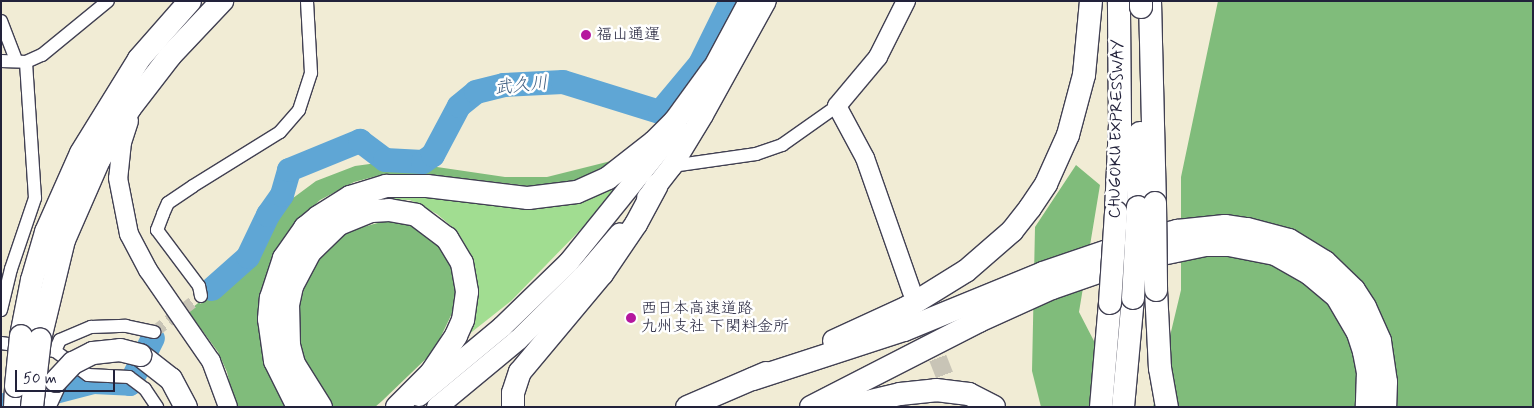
<!DOCTYPE html>
<html>
<head>
<meta charset="utf-8">
<style>
  body { margin:0 }
  #map { position:relative; width:1534px; height:408px; overflow:hidden; background:#f1ecd5; font-family:Mynerve,"Klee One",sans-serif }
  div>[style] { position:absolute }
  [style*='--x'] { left:calc(var(--x)*1px); top:calc(var(--y)*1px); width:calc(var(--w)*1px); rotate:calc(var(--a)*1deg) }
  .green>* { inset:0; background:#a1dd91 }
  .forest>* { inset:0; background:#80bc7b }
  .river>* { height:24px; margin:-12px; padding:0 12px; transform-origin:12px; border-radius:12px; background:#5fa6d5 }
  .street-tunnel>* { height:12px; margin-top:-6px; transform-origin:0; background:repeating-linear-gradient(90deg,#c8c4b6 0 12px,transparent 0 18px) }
  .secondary-tunnel>* { height:18px; margin-top:-9px; transform-origin:0; background:repeating-linear-gradient(90deg,#c8c4b6 0 18px,transparent 0 27px) }
  .roads { filter:drop-shadow(1px 0 #414052) drop-shadow(-1px 0 #414052) drop-shadow(0 1px #414052) drop-shadow(0 -1px #414052) }
  .street>* { height:12px; margin:-6px; padding:0 6px; transform-origin:6px; border-radius:6px; background:#fff }
  .secondary>* { height:18px; margin:-9px; padding:0 9px; transform-origin:9px; border-radius:9px; background:#fff }
  .primary>* { height:20px; margin:-10px; padding:0 10px; transform-origin:10px; border-radius:10px; background:#fff }
  .highway>* { height:22px; margin:-11px; padding:0 11px; transform-origin:11px; border-radius:11px; background:#fff }
  .bridges { filter:drop-shadow(1px 0 #414052) drop-shadow(-1px 0 #414052) drop-shadow(0 1px #414052) drop-shadow(0 -1px #414052) }
  .highway-bridge>* { height:22px; margin:-11px; padding:0 11px; transform-origin:11px; border-radius:11px; background:#fff }
  .dots>* { width:14px; height:14px; translate:-50% -50%; box-sizing:border-box; border:2px solid #fff; border-radius:50% }
  span { translate:-50% -50%; white-space:nowrap; text-align:center; line-height:1.15; -webkit-text-stroke:5px #fff; paint-order:stroke }
  .poi-label { font-size:16px; color:#22223b }
  .left { translate:0 -50%; text-align:left }
  .street-label { font-size:16px; color:#22223b }
  .water-label { font-size:18px; color:#3d5d80; font-style:italic }
  .frame { position:absolute; inset:0; border:2px solid #22223b; pointer-events:none }
  .scale { position:absolute; left:15px; top:370px; width:100px; height:22px; box-sizing:border-box; border:2px solid #22223b; border-top:0; padding-left:6px; font-size:15px; line-height:18px; white-space:nowrap; color:#22223b; -webkit-text-stroke:4px #fff; paint-order:stroke }
</style>
</head>
<body>
<div id="map">
  <div class="green">
    <i style="clip-path:polygon(626px 175px,584px 226px,511px 301px,468px 335px,475px 271px,470px 253px,457px 231px,437px 214px,410px 200px,360px 199px)"></i>
  </div>
  <div class="forest">
    <i style="clip-path:polygon(1218px 1px,1533px 1px,1533px 407px,1153px 407px,1181px 290px,1181px 177px)"></i>
    <i style="clip-path:polygon(384px 156px,424px 160px,437px 167px,505px 177px,547px 177px,615px 160px,579px 180px,546px 188px,434px 175px,381px 175px,354px 182px,320px 200px,290px 229px,279px 246px,268px 271px,260px 309px,264px 358px,285px 407px,235px 407px,227px 372px,218px 352px,188px 311px,244px 267px,267px 224px,285px 204px,316px 181px,355px 166px,377px 163px)"></i>
    <i style="clip-path:polygon(1076px 165px,1100px 185px,1079px 312px,1128px 407px,1041px 407px,1032px 371px,1035px 227px)"></i>
    <i style="clip-path:polygon(389px 220px,412px 224px,431px 236px,448px 256px,457px 282px,455px 307px,434px 351px,382px 401px,375px 407px,329px 407px,306px 370px,299px 346px,298px 314px,307px 276px,320px 255px,348px 231px)"></i>
  </div>
  <div class="river">
    <i style="--x:212;--y:289;--w:48;--a:-41.6"></i>
    <i style="--x:248;--y:257;--w:47;--a:-64.5"></i>
    <i style="--x:268;--y:215;--w:24;--a:-55"></i>
    <i style="--x:282;--y:195;--w:26;--a:-74"></i>
    <i style="--x:289;--y:170;--w:77;--a:-22.2"></i>
    <i style="--x:360;--y:141;--w:31;--a:37"></i>
    <i style="--x:385;--y:160;--w:38;--a:3"></i>
    <i style="--x:423;--y:162;--w:12;--a:-35"></i>
    <i style="--x:433;--y:155;--w:55;--a:-62"></i>
    <i style="--x:459;--y:106;--w:22;--a:-39"></i>
    <i style="--x:476;--y:92;--w:29;--a:-14"></i>
    <i style="--x:504;--y:85;--w:59;--a:-2.9"></i>
    <i style="--x:563;--y:82;--w:102;--a:17.2"></i>
    <i style="--x:660;--y:112;--w:62;--a:-50.2"></i>
    <i style="--x:700;--y:64;--w:70;--a:-63.8"></i>
    <i style="--x:1;--y:406;--w:96;--a:-14.5"></i>
    <i style="--x:94;--y:382;--w:36;--a:3"></i>
    <i style="--x:130;--y:384;--w:51;--a:-63.4"></i>
  </div>
  <div class="street-tunnel">
    <i style="--x:154;--y:332;--w:59;--a:-37.5"></i>
  </div>
  <div class="secondary-tunnel">
    <i style="--x:928;--y:333;--w:79;--a:68.6"></i>
  </div>
  <div class="roads">
    <div class="street">
      <i style="--x:1;--y:21;--w:42;--a:69"></i>
      <i style="--x:1;--y:61;--w:25;--a:2"></i>
      <i style="--x:26;--y:62;--w:17;--a:-24"></i>
      <i style="--x:42;--y:55;--w:85;--a:-39.3"></i>
      <i style="--x:672;--y:166;--w:85;--a:-8.1"></i>
      <i style="--x:756;--y:154;--w:28;--a:-19"></i>
      <i style="--x:782;--y:145;--w:67;--a:-35.3"></i>
      <i style="--x:201;--y:296;--w:10;--a:-101"></i>
      <i style="--x:199;--y:286;--w:70;--a:-126.9"></i>
      <i style="--x:157;--y:230;--w:17;--a:-69"></i>
      <i style="--x:163;--y:214;--w:12;--a:-66"></i>
      <i style="--x:168;--y:203;--w:30;--a:-34"></i>
      <i style="--x:193;--y:186;--w:102;--a:-31.8"></i>
      <i style="--x:280;--y:132;--w:29;--a:-49"></i>
      <i style="--x:299;--y:110;--w:39;--a:-72"></i>
      <i style="--x:311;--y:73;--w:72;--a:-93.2"></i>
      <i style="--x:1;--y:310;--w:42;--a:-76.3"></i>
      <i style="--x:11;--y:269;--w:75;--a:-71.3"></i>
      <i style="--x:35;--y:198;--w:136;--a:-93.8"></i>
      <i style="--x:1;--y:343;--w:55;--a:8.4"></i>
      <i style="--x:55;--y:351;--w:41;--a:36"></i>
      <i style="--x:88;--y:375;--w:41;--a:2.8"></i>
      <i style="--x:129;--y:377;--w:20;--a:37"></i>
      <i style="--x:145;--y:389;--w:22;--a:56"></i>
      <i style="--x:55;--y:351;--w:12;--a:-66"></i>
      <i style="--x:60;--y:340;--w:34;--a:-23"></i>
      <i style="--x:91;--y:327;--w:35;--a:-2"></i>
      <i style="--x:126;--y:326;--w:29;--a:12"></i>
    </div>
    <div class="secondary">
      <i style="--x:906;--y:1;--w:63;--a:116.6"></i>
      <i style="--x:878;--y:57;--w:64;--a:129.9"></i>
      <i style="--x:837;--y:106;--w:59;--a:61.7"></i>
      <i style="--x:865;--y:158;--w:142;--a:70.7"></i>
      <i style="--x:129;--y:121;--w:22;--a:108"></i>
      <i style="--x:122;--y:142;--w:36;--a:96"></i>
      <i style="--x:118;--y:178;--w:57;--a:78.9"></i>
      <i style="--x:129;--y:234;--w:41;--a:62.2"></i>
      <i style="--x:148;--y:270;--w:111;--a:55.3"></i>
      <i style="--x:211;--y:361;--w:49;--a:69.7"></i>
    </div>
    <div class="primary">
      <i style="--x:704;--y:85;--w:95;--a:-61.8"></i>
      <i style="--x:647;--y:198;--w:41;--a:-52"></i>
      <i style="--x:672;--y:166;--w:60;--a:-58.7"></i>
      <i style="--x:703;--y:115;--w:130;--a:-61.1"></i>
      <i style="--x:419;--y:396;--w:108;--a:-39.7"></i>
      <i style="--x:502;--y:327;--w:93;--a:-44.1"></i>
      <i style="--x:569;--y:262;--w:172;--a:-51.1"></i>
      <i style="--x:437;--y:407;--w:105;--a:-39.6"></i>
      <i style="--x:518;--y:340;--w:95;--a:-44.6"></i>
      <i style="--x:586;--y:273;--w:52;--a:-49.6"></i>
    </div>
    <div class="highway">
      <i style="--x:1150;--y:1;--w:202;--a:88.6"></i>
      <i style="--x:1138;--y:207;--w:74;--a:-88.5"></i>
      <i style="--x:1116;--y:212;--w:87;--a:-87.4"></i>
      <i style="--x:1120;--y:125;--w:124;--a:-90.5"></i>
      <i style="--x:1156;--y:290;--w:78;--a:87.1"></i>
      <i style="--x:1160;--y:368;--w:40;--a:80"></i>
      <i style="--x:21;--y:336;--w:57;--a:-78.9"></i>
      <i style="--x:32;--y:280;--w:50;--a:-73.7"></i>
      <i style="--x:46;--y:232;--w:86;--a:-66.1"></i>
      <i style="--x:81;--y:153;--w:110;--a:-58.3"></i>
      <i style="--x:139;--y:59;--w:77;--a:-48.7"></i>
      <i style="--x:40;--y:339;--w:102;--a:-76.4"></i>
      <i style="--x:64;--y:240;--w:87;--a:-66.4"></i>
      <i style="--x:99;--y:160;--w:61;--a:-59.2"></i>
      <i style="--x:130;--y:108;--w:66;--a:-52.4"></i>
      <i style="--x:170;--y:56;--w:76;--a:-46.6"></i>
      <i style="--x:834;--y:341;--w:79;--a:-24.6"></i>
      <i style="--x:906;--y:308;--w:70;--a:-31.7"></i>
      <i style="--x:966;--y:271;--w:61;--a:-41"></i>
      <i style="--x:1012;--y:231;--w:29;--a:-52"></i>
      <i style="--x:1030;--y:208;--w:29;--a:-56"></i>
      <i style="--x:1046;--y:184;--w:54;--a:-65.8"></i>
      <i style="--x:1068;--y:135;--w:62;--a:-75.1"></i>
      <i style="--x:1084;--y:75;--w:74;--a:-84.6"></i>
      <i style="--x:140;--y:355;--w:39;--a:38"></i>
      <i style="--x:171;--y:379;--w:32;--a:62"></i>
      <i style="--x:753;--y:379;--w:159;--a:-18"></i>
      <i style="--x:904;--y:330;--w:150;--a:-22.3"></i>
      <i style="--x:1043;--y:273;--w:93;--a:-18.8"></i>
      <i style="--x:1131;--y:243;--w:48;--a:-14.6"></i>
      <i style="--x:1177;--y:231;--w:48;--a:-5.9"></i>
      <i style="--x:1225;--y:226;--w:22;--a:8"></i>
      <i style="--x:1247;--y:229;--w:43;--a:14.7"></i>
      <i style="--x:1289;--y:240;--w:42;--a:31.4"></i>
      <i style="--x:1325;--y:262;--w:40;--a:44"></i>
      <i style="--x:1354;--y:290;--w:20;--a:57"></i>
      <i style="--x:1365;--y:307;--w:37;--a:66"></i>
      <i style="--x:1380;--y:341;--w:41;--a:81.7"></i>
      <i style="--x:1386;--y:382;--w:25;--a:92"></i>
      <i style="--x:15;--y:407;--w:21;--a:-87"></i>
      <i style="--x:44;--y:407;--w:29;--a:-65"></i>
      <i style="--x:298;--y:407;--w:51;--a:-116.6"></i>
      <i style="--x:275;--y:361;--w:42;--a:-98.1"></i>
      <i style="--x:269;--y:319;--w:21;--a:-85"></i>
      <i style="--x:271;--y:298;--w:42;--a:-72"></i>
      <i style="--x:284;--y:258;--w:37;--a:-55"></i>
      <i style="--x:305;--y:228;--w:17;--a:-40"></i>
      <i style="--x:318;--y:217;--w:38;--a:-32"></i>
      <i style="--x:350;--y:197;--w:38;--a:-17"></i>
      <i style="--x:386;--y:186;--w:41;--a:0"></i>
      <i style="--x:427;--y:186;--w:102;--a:6.8"></i>
      <i style="--x:528;--y:198;--w:49;--a:-7"></i>
      <i style="--x:577;--y:192;--w:34;--a:-24"></i>
      <i style="--x:608;--y:178;--w:58;--a:-38"></i>
      <i style="--x:654;--y:142;--w:30;--a:-45"></i>
      <i style="--x:675;--y:121;--w:63;--a:-54"></i>
      <i style="--x:321;--y:407;--w:51;--a:-122.1"></i>
      <i style="--x:294;--y:364;--w:20;--a:-105"></i>
      <i style="--x:289;--y:345;--w:40;--a:-91.4"></i>
      <i style="--x:288;--y:305;--w:19;--a:-78"></i>
      <i style="--x:292;--y:286;--w:40;--a:-62"></i>
      <i style="--x:311;--y:251;--w:39;--a:-44"></i>
      <i style="--x:339;--y:224;--w:35;--a:-22"></i>
      <i style="--x:372;--y:211;--w:17;--a:-3"></i>
      <i style="--x:389;--y:210;--w:27;--a:10"></i>
      <i style="--x:416;--y:215;--w:39;--a:37"></i>
      <i style="--x:447;--y:238;--w:29;--a:59"></i>
      <i style="--x:462;--y:263;--w:29;--a:80"></i>
      <i style="--x:467;--y:292;--w:28;--a:98"></i>
      <i style="--x:463;--y:320;--w:17;--a:114"></i>
      <i style="--x:456;--y:336;--w:45;--a:124"></i>
      <i style="--x:431;--y:373;--w:48;--a:135"></i>
      <i style="--x:513;--y:407;--w:14;--a:-90"></i>
      <i style="--x:513;--y:393;--w:22;--a:-72"></i>
      <i style="--x:520;--y:372;--w:128;--a:-50.1"></i>
      <i style="--x:602;--y:274;--w:60;--a:-55.8"></i>
      <i style="--x:636;--y:224;--w:44;--a:-61.7"></i>
      <i style="--x:687;--y:407;--w:86;--a:-23.3"></i>
      <i style="--x:811;--y:407;--w:189;--a:-27.1"></i>
      <i style="--x:979;--y:321;--w:80;--a:-24.3"></i>
      <i style="--x:1052;--y:288;--w:86;--a:-19.1"></i>
      <i style="--x:1133;--y:260;--w:74;--a:-11.8"></i>
      <i style="--x:1205;--y:245;--w:24;--a:0"></i>
      <i style="--x:1229;--y:245;--w:47;--a:11.1"></i>
      <i style="--x:1275;--y:254;--w:40;--a:29.7"></i>
      <i style="--x:1310;--y:274;--w:35;--a:40"></i>
      <i style="--x:1337;--y:297;--w:42;--a:59.7"></i>
      <i style="--x:1358;--y:333;--w:20;--a:72"></i>
      <i style="--x:1364;--y:352;--w:20;--a:79"></i>
      <i style="--x:1368;--y:372;--w:35;--a:92"></i>
      <i style="--x:846;--y:407;--w:56;--a:-13.5"></i>
      <i style="--x:900;--y:394;--w:36;--a:-6"></i>
      <i style="--x:936;--y:390;--w:33;--a:7"></i>
      <i style="--x:969;--y:394;--w:28;--a:27"></i>
      <i style="--x:1101;--y:407;--w:104;--a:-85.1"></i>
      <i style="--x:1123;--y:407;--w:109;--a:-84.8"></i>
    </div>
  </div>
  <div class="bridges">
    <div class="highway-bridge">
      <i style="--x:1141;--y:1;--w:6;--a:90"></i>
      <i style="--x:1155;--y:203;--w:87;--a:89.3"></i>
      <i style="--x:1133;--y:298;--w:91;--a:-86.9"></i>
      <i style="--x:1110;--y:303;--w:91;--a:-86.2"></i>
      <i style="--x:56;--y:381;--w:25;--a:-47"></i>
      <i style="--x:73;--y:363;--w:22;--a:-27"></i>
      <i style="--x:93;--y:353;--w:27;--a:-6"></i>
      <i style="--x:120;--y:350;--w:21;--a:14"></i>
      <i style="--x:16;--y:386;--w:50;--a:-84.3"></i>
      <i style="--x:32;--y:407;--w:68;--a:-83.3"></i>
    </div>
  </div>
  <div class="dots">
    <i style="left:586px;top:35px;background:#b5179e"></i>
    <i style="left:631px;top:318px;background:#b5179e"></i>
  </div>
  <div class="poi-label">
    <span class="left" style="left:596px;top:35px">福山通運</span>
    <span class="left" style="left:641px;top:318px">西日本高速道路<br>九州支社 下関料金所</span>
  </div>
  <div class="street-label">
    <span style="left:1117px;top:129px;rotate:-89deg">CHUGOKU EXPRESSWAY</span>
  </div>
  <div class="water-label">
    <span style="left:521px;top:86px;rotate:-6deg">武久川</span>
  </div>
  <div class="frame"></div>
  <div class="scale">50 m</div>
</div>
</body>
</html>
